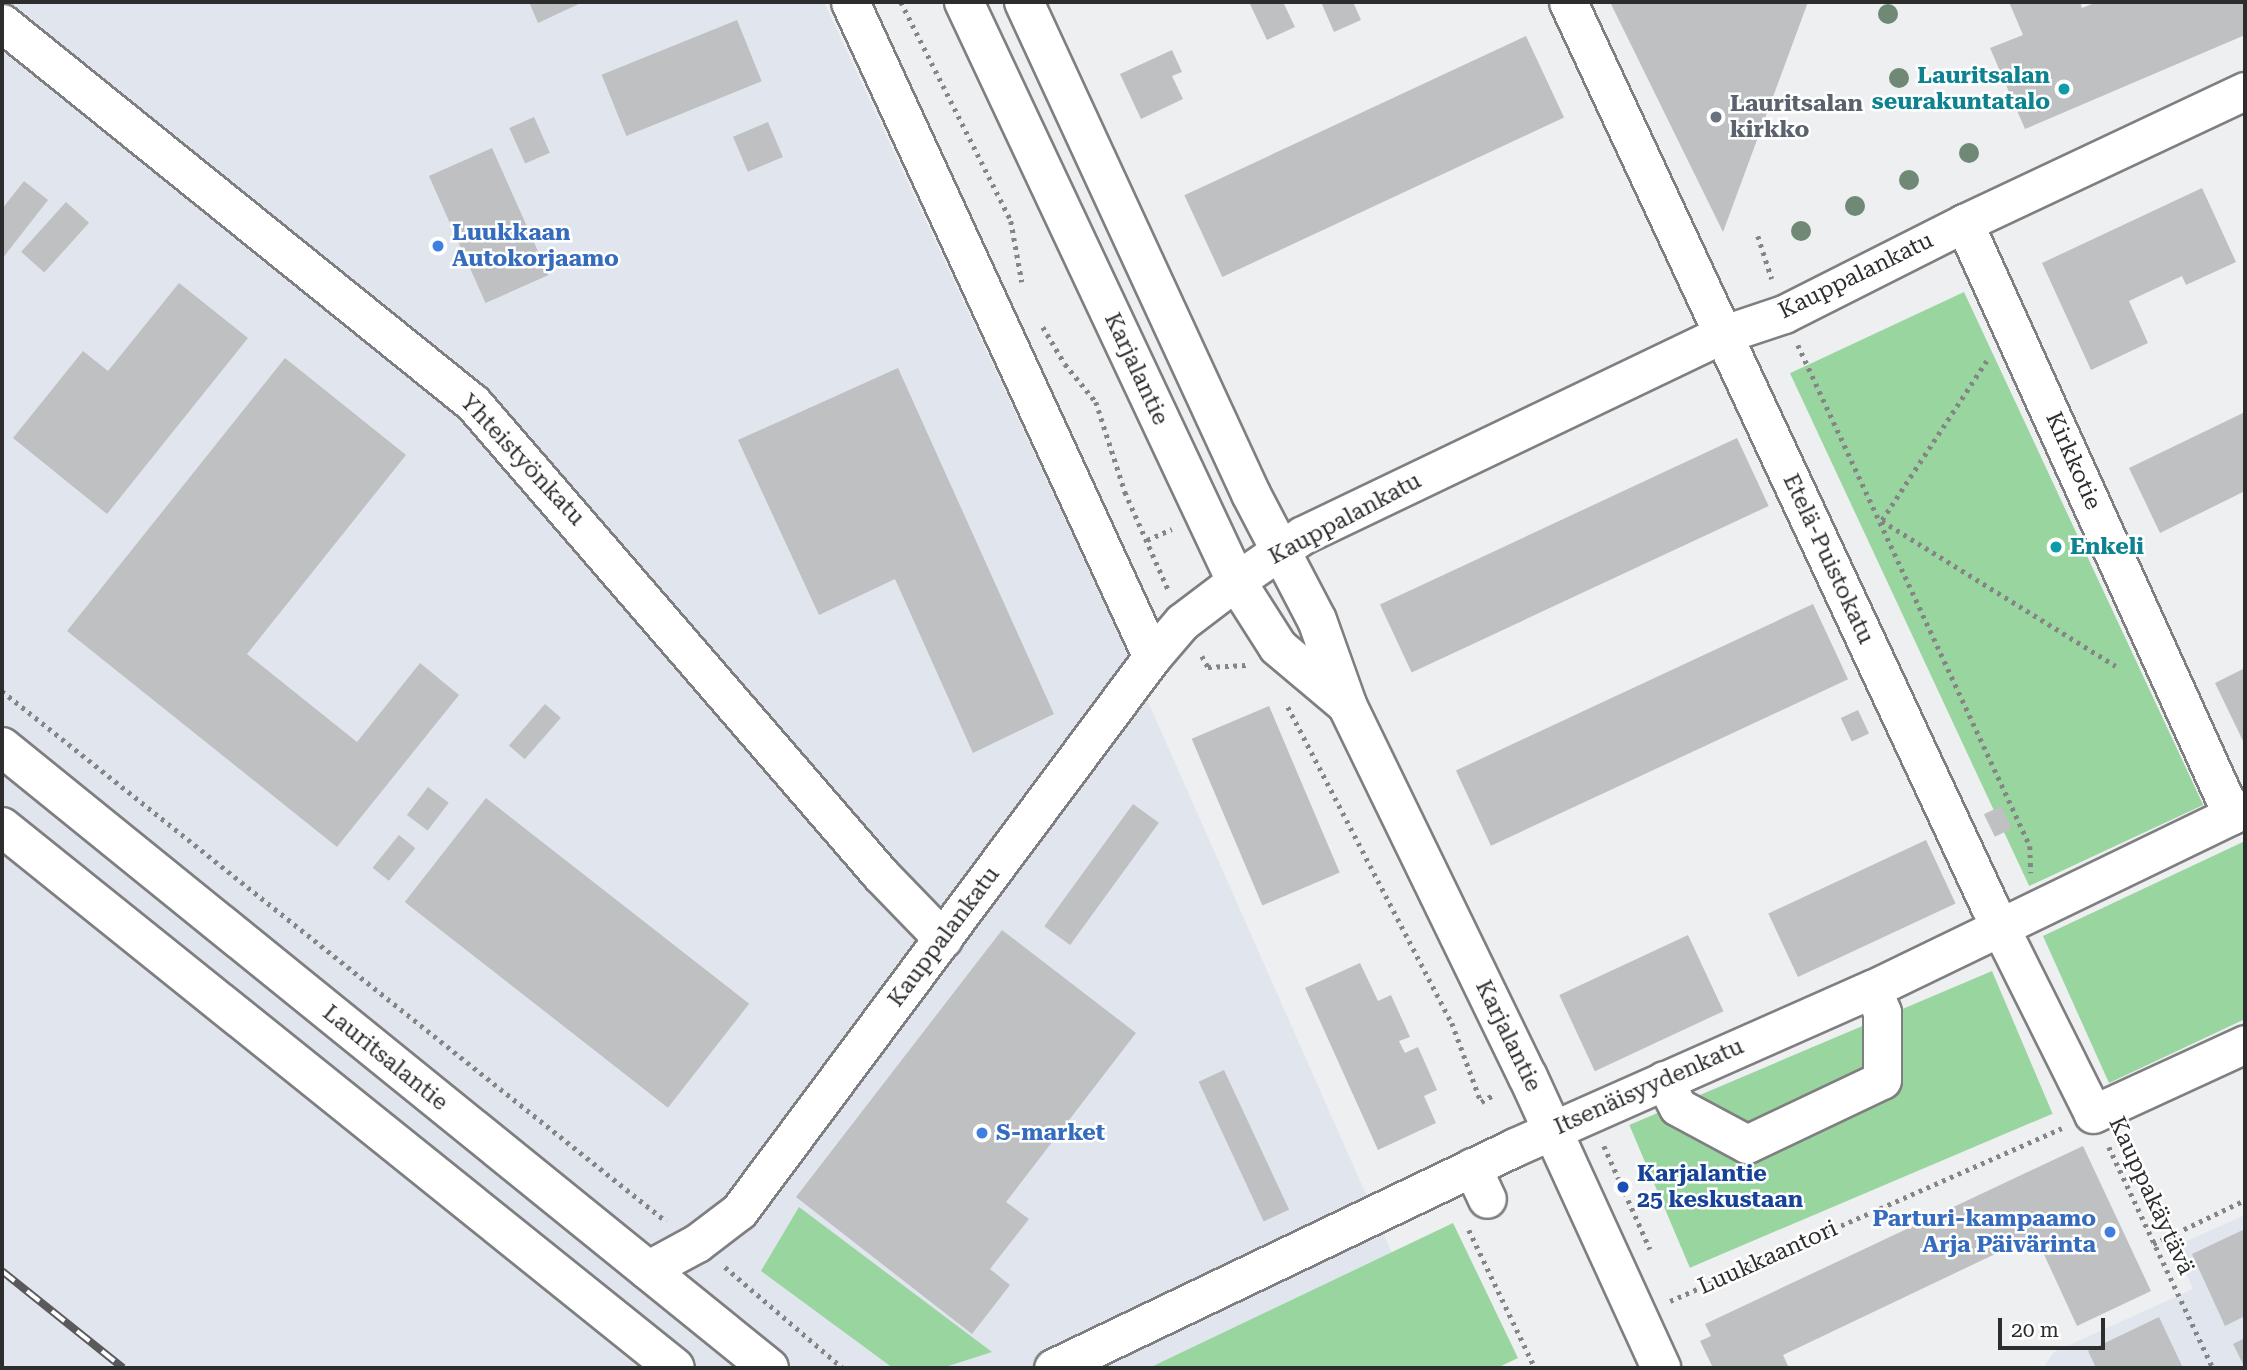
<!DOCTYPE html>
<html>
<head>
<meta charset="utf-8">
<style>
  body { margin:0 }
  #map { position:relative; width:2247px; height:1370px; overflow:hidden; background:#eeeff1; font-family:"Roboto Serif",serif }
  div>[style] { position:absolute }
  [style*='--x'] { left:calc(var(--x)*1px); top:calc(var(--y)*1px); width:calc(var(--w)*1px); rotate:calc(var(--a)*1deg) }
  .built>* { inset:0; background:#e1e5ee }
  .green>* { inset:0; background:#99d59e; transform-origin:0 0 }
  .building>* { inset:0; background:#bfc0c2; transform-origin:0 0 }
  .path>* { height:4.5px; margin-top:-2.25px; transform-origin:0; background:repeating-linear-gradient(90deg,#858587 0 3.5px,transparent 0 8.5px) }
  .roads { filter:drop-shadow(2px 0 #7f7f81) drop-shadow(-2px 0 #7f7f81) drop-shadow(0 2px #7f7f81) drop-shadow(0 -2px #7f7f81) }
  .minor>* { height:37px; margin:-18.5px; padding:0 18.5px; transform-origin:18.5px; border-radius:18.5px; background:#fff }
  .major>* { height:38px; margin:-19px; padding:0 19px; transform-origin:19px; border-radius:19px; background:#fff }
  .rail>* { height:8px; margin-top:-4px; transform-origin:0; background:repeating-linear-gradient(90deg,#fff 0 16px,#5a5a5c 0 32px); box-sizing:border-box; border-block:2px solid #5a5a5c }
  .trees>* { width:20px; height:20px; margin:-10px; border-radius:50%; background:#6f8976 }
  .dots>* { width:19px; height:19px; translate:-50% -50%; box-sizing:border-box; border:4px solid #fff; border-radius:50% }
  span { translate:-50% -50%; white-space:nowrap; text-align:center; line-height:1.15; -webkit-text-stroke:5px #fff; paint-order:stroke }
  .culture-label { font-size:23px; color:#0d838f; font-weight:700 }
  .right { translate:-100% -50%; text-align:right }
  .left { translate:0 -50%; text-align:left }
  .worship-label { font-size:23px; color:#5b616d; font-weight:700 }
  .shop-label { font-size:23px; color:#366cbe; font-weight:700 }
  .street-label { font-size:23px; color:#2d2d2e }
  .transit-label { font-size:23px; color:#164399; font-weight:700 }
  .frame { position:absolute; inset:0; border:4px solid #2d2d2e; pointer-events:none }
  .scale { position:absolute; left:1998px; top:1318px; width:107px; height:32px; box-sizing:border-box; border:4px solid #2d2d2e; border-top:0; padding-left:9px; font-size:21px; line-height:24px; white-space:nowrap; color:#2d2d2e; -webkit-text-stroke:5px #fff; paint-order:stroke }
</style>
</head>
<body>
<div id="map">
  <div class="built">
    <i style="clip-path:polygon(2px 2px,824px 2px,1118px 634px,1392px 1253px,1149px 1368px,2px 1368px)"></i>
    <i style="clip-path:polygon(2245px 1215px,2245px 1368px,2043px 1368px,2054px 1352px,2193px 1289px,2174px 1247px)"></i>
  </div>
  <div class="green">
    <i style="left:1964px;top:292px;width:566px;height:192px;rotate:65deg"></i>
    <i style="clip-path:polygon(2245px 841px,2245px 1019px,2109px 1083px,2043px 936px)"></i>
    <i style="left:1992px;top:971px;width:155px;height:394px;rotate:67deg"></i>
    <i style="clip-path:polygon(799px 1207px,992px 1352px,942px 1368px,893px 1368px,761px 1271px)"></i>
    <i style="clip-path:polygon(1453px 1223px,1518px 1358px,1497px 1368px,1149px 1368px)"></i>
  </div>
  <div class="building">
    <i style="clip-path:polygon(529px 2px,583px 2px,538px 23px)"></i>
    <i style="clip-path:polygon(1249px 2px,1283px 2px,1295px 27px,1267px 40px)"></i>
    <i style="clip-path:polygon(1321px 2px,1353px 2px,1361px 20px,1334px 32px)"></i>
    <i style="clip-path:polygon(1610px 2px,1808px 2px,1723px 232px)"></i>
    <i style="clip-path:polygon(2009px 2px,2080px 2px,2082px 8px,2097px 2px,2245px 2px,2245px 35px,2025px 129px,1990px 48px,2023px 35px)"></i>
    <i style="left:737px;top:20px;width:66px;height:146px;rotate:68deg"></i>
    <i style="left:1526px;top:36px;width:90px;height:377px;rotate:65deg"></i>
    <i style="clip-path:polygon(1172px 50px,1182px 72px,1172px 76px,1183px 99px,1141px 119px,1120px 74px)"></i>
    <i style="left:534px;top:117px;width:39px;height:27px;rotate:66deg"></i>
    <i style="left:768px;top:122px;width:38px;height:38px;rotate:67deg"></i>
    <i style="left:492px;top:148px;width:139px;height:69px;rotate:66deg"></i>
    <i style="clip-path:polygon(24px 181px,48px 200px,2px 259px,2px 209px)"></i>
    <i style="clip-path:polygon(2202px 188px,2236px 262px,2186px 285px,2182px 276px,2129px 301px,2148px 343px,2091px 370px,2042px 263px)"></i>
    <i style="left:66px;top:202px;width:31px;height:67px;rotate:42deg"></i>
    <i style="clip-path:polygon(179px 283px,248px 338px,107px 514px,13px 438px,83px 351px,108px 371px)"></i>
    <i style="clip-path:polygon(285px 358px,406px 455px,247px 654px,357px 742px,420px 663px,459px 695px,337px 847px,67px 631px)"></i>
    <i style="clip-path:polygon(898px 368px,1054px 714px,973px 753px,895px 579px,819px 615px,738px 440px)"></i>
    <i style="clip-path:polygon(2245px 412px,2245px 491px,2160px 533px,2129px 468px)"></i>
    <i style="left:1737px;top:438px;width:75px;height:394px;rotate:65deg"></i>
    <i style="left:1813px;top:604px;width:83px;height:394px;rotate:65deg"></i>
    <i style="clip-path:polygon(2245px 668px,2245px 745px,2215px 683px)"></i>
    <i style="left:545px;top:704px;width:21px;height:55px;rotate:41deg"></i>
    <i style="left:1269px;top:706px;width:181px;height:84px;rotate:67deg"></i>
    <i style="left:1858px;top:710px;width:26px;height:19px;rotate:65deg"></i>
    <i style="left:428px;top:787px;width:26px;height:35px;rotate:37deg"></i>
    <i style="left:486px;top:798px;width:334px;height:132px;rotate:38deg"></i>
    <i style="left:1133px;top:804px;width:32px;height:151px;rotate:36deg"></i>
    <i style="left:2001px;top:806px;width:25px;height:19px;rotate:64deg"></i>
    <i style="left:399px;top:835px;width:21px;height:42px;rotate:39deg"></i>
    <i style="left:1926px;top:840px;width:70px;height:174px;rotate:65deg"></i>
    <i style="clip-path:polygon(1002px 930px,1136px 1033px,1006px 1202px,1029px 1219px,990px 1269px,1010px 1285px,972px 1334px,796px 1197px)"></i>
    <i style="left:1688px;top:935px;width:84px;height:142px;rotate:65deg"></i>
    <i style="clip-path:polygon(1360px 963px,1378px 1001px,1391px 995px,1410px 1037px,1399px 1041px,1405px 1053px,1418px 1047px,1437px 1090px,1424px 1096px,1436px 1123px,1378px 1150px,1305px 988px)"></i>
    <i style="left:1224px;top:1070px;width:154px;height:28px;rotate:65deg"></i>
    <i style="clip-path:polygon(2083px 1146px,2151px 1291px,2077px 1326px,2035px 1235px,1783px 1355px,1789px 1368px,1713px 1368px,1700px 1341px,1711px 1336px,1705px 1324px)"></i>
    <i style="clip-path:polygon(2245px 1229px,2245px 1316px,2225px 1326px,2192px 1254px)"></i>
    <i style="clip-path:polygon(2159px 1317px,2183px 1368px,2096px 1368px,2088px 1351px)"></i>
    <i style="clip-path:polygon(2245px 1338px,2245px 1368px,2233px 1344px)"></i>
  </div>
  <div class="path">
    <i style="--x:901;--y:2;--w:245;--a:63.3"></i>
    <i style="--x:1011;--y:221;--w:62;--a:79.8"></i>
    <i style="--x:1758;--y:236;--w:45;--a:72"></i>
    <i style="--x:1043;--y:327;--w:43;--a:59.3"></i>
    <i style="--x:1065;--y:364;--w:49;--a:50.8"></i>
    <i style="--x:1096;--y:402;--w:95;--a:72.1"></i>
    <i style="--x:1125;--y:492;--w:106;--a:66.1"></i>
    <i style="--x:1798;--y:345;--w:552;--a:65.15"></i>
    <i style="--x:2030;--y:846;--w:27;--a:88"></i>
    <i style="--x:1987;--y:361;--w:191;--a:123.3"></i>
    <i style="--x:1882;--y:521;--w:275;--a:31.8"></i>
    <i style="--x:1147;--y:540;--w:27;--a:-24"></i>
    <i style="--x:1202;--y:656;--w:13;--a:61"></i>
    <i style="--x:1208;--y:667;--w:38;--a:-3"></i>
    <i style="--x:2;--y:691;--w:850;--a:38.6"></i>
    <i style="--x:1288;--y:707;--w:356;--a:62.6"></i>
    <i style="--x:1452;--y:1023;--w:84;--a:69.8"></i>
    <i style="--x:1481;--y:1102;--w:16;--a:-30"></i>
    <i style="--x:1604;--y:1146;--w:113;--a:65.9"></i>
    <i style="--x:2109;--y:1147;--w:244;--a:64.8"></i>
    <i style="--x:1469;--y:1230;--w:153;--a:64.4"></i>
    <i style="--x:2153;--y:1244;--w:102;--a:-25.6"></i>
    <i style="--x:725;--y:1267;--w:155;--a:40.6"></i>
    <i style="--x:1670;--y:1301;--w:428;--a:-23.8"></i>
  </div>
  <div class="roads">
    <div class="minor">
      <i style="--x:850;--y:2;--w:721;--a:65.25"></i>
      <i style="--x:1568;--y:2;--w:996;--a:65"></i>
      <i style="--x:1989;--y:905;--w:233;--a:63.5"></i>
      <i style="--x:2093;--y:1114;--w:167;--a:-24.7"></i>
      <i style="--x:2;--y:23;--w:605;--a:38.9"></i>
      <i style="--x:473;--y:403;--w:624;--a:49.16"></i>
      <i style="--x:881;--y:875;--w:89;--a:45.9"></i>
      <i style="--x:1964;--y:223;--w:650;--a:65.64"></i>
      <i style="--x:1664;--y:1080;--w:30;--a:63"></i>
      <i style="--x:1678;--y:1107;--w:78;--a:28.2"></i>
      <i style="--x:1747;--y:1144;--w:149;--a:-25.4"></i>
      <i style="--x:1882;--y:1080;--w:68;--a:-90"></i>
      <i style="--x:1882;--y:1012;--w:25;--a:-113"></i>
      <i style="--x:1472;--y:1167;--w:35;--a:65"></i>
      <i style="--x:647;--y:1270;--w:57;--a:-28.4"></i>
      <i style="--x:697;--y:1243;--w:53;--a:-37.3"></i>
      <i style="--x:739;--y:1211;--w:691;--a:-53.3"></i>
      <i style="--x:1152;--y:657;--w:46;--a:-49.4"></i>
      <i style="--x:1182;--y:622;--w:68;--a:-37.2"></i>
      <i style="--x:1236;--y:581;--w:81;--a:-34.5"></i>
      <i style="--x:1303;--y:535;--w:463;--a:-25.6"></i>
      <i style="--x:1721;--y:335;--w:66;--a:-18.4"></i>
      <i style="--x:1784;--y:314;--w:202;--a:-26.8"></i>
      <i style="--x:1964;--y:223;--w:310;--a:-25.2"></i>
      <i style="--x:1053;--y:1368;--w:512;--a:-25.56"></i>
      <i style="--x:1515;--y:1147;--w:390;--a:-23.9"></i>
      <i style="--x:1872;--y:989;--w:414;--a:-25.8"></i>
    </div>
    <div class="major">
      <i style="--x:964;--y:2;--w:640;--a:64.84"></i>
      <i style="--x:1236;--y:581;--w:78;--a:57.5"></i>
      <i style="--x:1278;--y:647;--w:90;--a:40"></i>
      <i style="--x:1024;--y:2;--w:542;--a:65.23"></i>
      <i style="--x:1251;--y:494;--w:142;--a:62.4"></i>
      <i style="--x:1317;--y:620;--w:92;--a:70.4"></i>
      <i style="--x:1348;--y:707;--w:411;--a:64.1"></i>
      <i style="--x:1528;--y:1077;--w:320;--a:65.4"></i>
      <i style="--x:2;--y:747;--w:987;--a:39"></i>
      <i style="--x:2;--y:827;--w:863;--a:38.79"></i>
    </div>
  </div>
  <div class="rail">
    <i style="--x:2;--y:1271;--w:155;--a:38.7"></i>
  </div>
  <div class="trees">
    <i style="left:1888px;top:14px"></i>
    <i style="left:1899px;top:78px"></i>
    <i style="left:1969px;top:153px"></i>
    <i style="left:1909px;top:180px"></i>
    <i style="left:1855px;top:206px"></i>
    <i style="left:1801px;top:231px"></i>
  </div>
  <div class="dots">
    <i style="left:2064px;top:89px;background:#0f9aa8"></i>
    <i style="left:1716px;top:117px;background:#6b7280"></i>
    <i style="left:438px;top:246px;background:#3f7fe0"></i>
    <i style="left:2056px;top:547px;background:#0f9aa8"></i>
    <i style="left:982px;top:1133px;background:#3f7fe0"></i>
    <i style="left:1623px;top:1187px;background:#1a4fb4"></i>
    <i style="left:2110px;top:1232px;background:#3f7fe0"></i>
  </div>
  <div class="culture-label">
    <span class="right" style="left:2050px;top:89px">Lauritsalan<br>seurakuntatalo</span>
    <span class="left" style="left:2070px;top:547px">Enkeli</span>
  </div>
  <div class="worship-label">
    <span class="left" style="left:1730px;top:117px">Lauritsalan<br>kirkko</span>
  </div>
  <div class="shop-label">
    <span class="left" style="left:452px;top:246px">Luukkaan<br>Autokorjaamo</span>
    <span class="left" style="left:996px;top:1133px">S-market</span>
    <span class="right" style="left:2096px;top:1232px">Parturi-kampaamo<br>Arja Päivärinta</span>
  </div>
  <div class="street-label">
    <span style="left:1856px;top:276px;rotate:-26deg">Kauppalankatu</span>
    <span style="left:1136px;top:369px;rotate:65deg">Karjalantie</span>
    <span style="left:522px;top:460px;rotate:47deg">Yhteistyönkatu</span>
    <span style="left:2073px;top:461px;rotate:66deg">Kirkkotie</span>
    <span style="left:1345px;top:519px;rotate:-28deg">Kauppalankatu</span>
    <span style="left:1828px;top:559px;rotate:65deg">Etelä-Puistokatu</span>
    <span style="left:944px;top:937px;rotate:-53deg">Kauppalankatu</span>
    <span style="left:1508px;top:1036px;rotate:64deg">Karjalantie</span>
    <span style="left:385px;top:1058px;rotate:39deg">Lauritsalantie</span>
    <span style="left:1649px;top:1087px;rotate:-24deg">Itsenäisyydenkatu</span>
    <span style="left:2151px;top:1196px;rotate:65deg">Kauppakäytävä</span>
    <span style="left:1768px;top:1258px;rotate:-24deg">Luukkaantori</span>
  </div>
  <div class="transit-label">
    <span class="left" style="left:1637px;top:1187px">Karjalantie<br>25 keskustaan</span>
  </div>
  <div class="frame"></div>
  <div class="scale">20 m</div>
</div>
</body>
</html>
